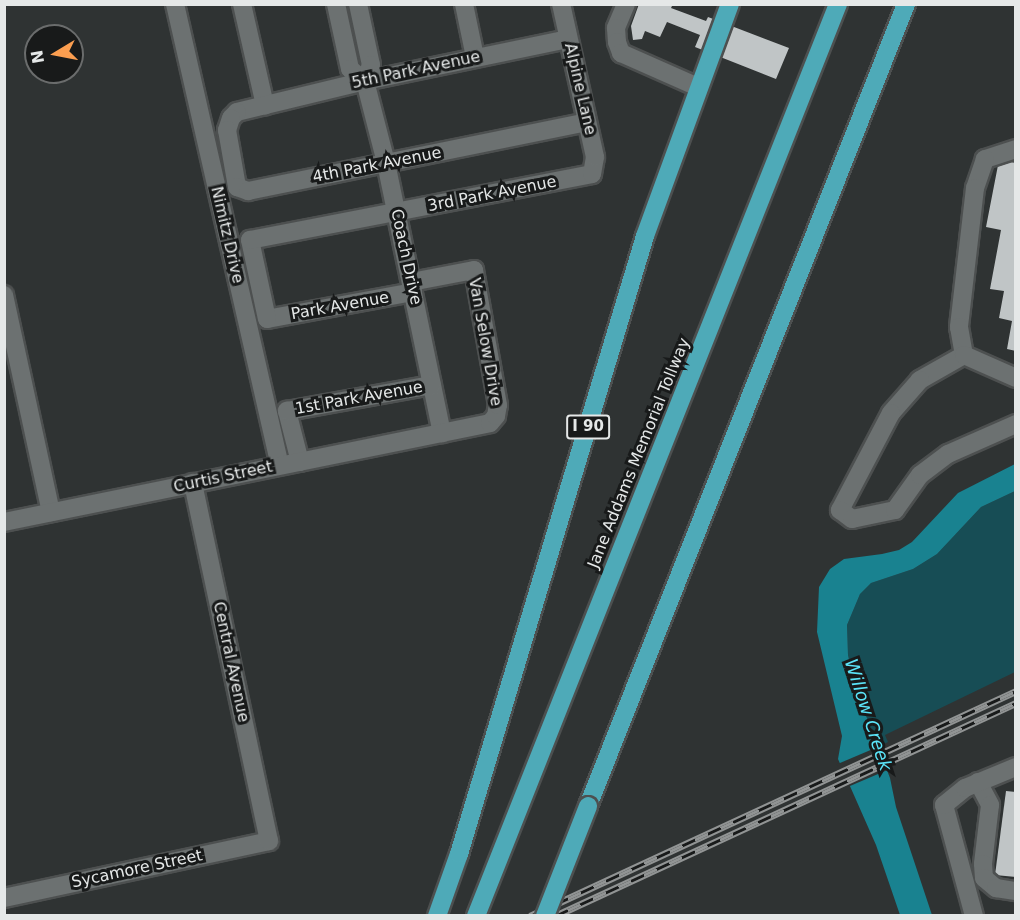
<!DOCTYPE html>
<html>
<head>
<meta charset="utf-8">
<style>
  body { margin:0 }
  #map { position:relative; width:1020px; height:920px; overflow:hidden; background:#2f3333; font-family:"DejaVu Sans",sans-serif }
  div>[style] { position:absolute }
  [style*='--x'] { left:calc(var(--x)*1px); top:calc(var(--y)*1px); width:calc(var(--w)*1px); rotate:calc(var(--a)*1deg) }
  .green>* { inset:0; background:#174d55 }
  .water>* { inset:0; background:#198290 }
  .pier>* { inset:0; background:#2f3333; transform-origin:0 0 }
  .building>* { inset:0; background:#c0c5c6 }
  .roads { filter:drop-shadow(2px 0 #4d5050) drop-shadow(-2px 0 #4d5050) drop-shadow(0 2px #4d5050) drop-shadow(0 -2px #4d5050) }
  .minor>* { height:18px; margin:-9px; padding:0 9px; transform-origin:9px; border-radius:9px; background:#6c7171 }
  .highway>* { height:18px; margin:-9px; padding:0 9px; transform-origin:9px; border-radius:9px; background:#4eaab8 }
  .rail>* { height:7px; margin-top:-3.5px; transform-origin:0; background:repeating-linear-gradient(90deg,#181a1a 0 14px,#919494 0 28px); box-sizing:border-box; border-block:2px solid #919494 }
  .bridges { filter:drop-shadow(2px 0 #4d5050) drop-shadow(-2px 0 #4d5050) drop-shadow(0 2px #4d5050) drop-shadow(0 -2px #4d5050) }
  .highway-bridge>* { height:18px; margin:-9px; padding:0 9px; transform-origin:9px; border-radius:9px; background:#4eaab8 }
  span { translate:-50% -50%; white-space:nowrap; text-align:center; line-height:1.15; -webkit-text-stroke:6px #181a1a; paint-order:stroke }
  .shield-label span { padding:2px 4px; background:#181a1a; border:2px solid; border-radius:4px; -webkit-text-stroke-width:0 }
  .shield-label { font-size:15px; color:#e5e8e8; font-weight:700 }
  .street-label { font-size:16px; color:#e5e8e8 }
  .water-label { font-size:18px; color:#5be4f8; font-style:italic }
  .frame { position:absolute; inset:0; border:6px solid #e5e8e8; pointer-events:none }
  .north { position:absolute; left:24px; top:24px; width:60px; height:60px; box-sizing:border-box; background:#181a1a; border:2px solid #6a6c6c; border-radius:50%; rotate:260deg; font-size:16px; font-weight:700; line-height:24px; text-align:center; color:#e5e8e8 }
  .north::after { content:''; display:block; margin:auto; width:21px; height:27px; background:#fb9e50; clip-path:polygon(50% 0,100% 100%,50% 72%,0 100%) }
</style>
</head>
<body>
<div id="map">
  <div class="green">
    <i style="clip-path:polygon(1015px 491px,1015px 672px,885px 735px,888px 742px,878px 747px,855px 687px,848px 655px,847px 625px,860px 594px,871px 583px,913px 569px,937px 554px,981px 507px)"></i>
  </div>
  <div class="water">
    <i style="clip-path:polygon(1015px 464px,1015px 491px,981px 507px,937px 554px,913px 569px,871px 583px,860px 594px,847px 625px,848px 655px,855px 687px,890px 778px,896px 807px,932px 915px,900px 915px,876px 845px,838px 759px,842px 736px,817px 632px,819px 587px,830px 569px,844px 559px,882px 554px,899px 550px,912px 542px,958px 493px)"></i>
  </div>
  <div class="pier">
    <i style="left:880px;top:746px;width:25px;height:47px;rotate:67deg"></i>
  </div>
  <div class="building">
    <i style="clip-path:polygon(639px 4px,673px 4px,671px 8px,706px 21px,708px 17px,789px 48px,776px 79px,695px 47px,700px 35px,667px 22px,660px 37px,645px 31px,642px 39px,633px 40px,631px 26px)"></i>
    <i style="clip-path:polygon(999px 160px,1016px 163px,1016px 351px,1007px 349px,1012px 321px,999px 318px,1004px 291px,990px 289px,1001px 230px,986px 227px)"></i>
    <i style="clip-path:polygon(1006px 791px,1016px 792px,1016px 877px,995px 875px)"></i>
  </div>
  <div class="roads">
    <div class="minor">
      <i style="--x:175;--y:4;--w:473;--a:77.2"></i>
      <i style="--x:242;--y:4;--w:104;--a:77.2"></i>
      <i style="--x:336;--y:4;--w:66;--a:77.8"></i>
      <i style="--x:350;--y:69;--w:19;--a:39"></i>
      <i style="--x:358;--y:4;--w:62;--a:78"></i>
      <i style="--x:371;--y:65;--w:17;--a:111"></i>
      <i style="--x:365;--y:81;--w:85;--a:75.6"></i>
      <i style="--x:386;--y:163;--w:276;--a:78.3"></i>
      <i style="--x:464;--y:4;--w:54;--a:78.3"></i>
      <i style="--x:626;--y:4;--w:26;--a:113"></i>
      <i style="--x:616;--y:28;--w:14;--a:86"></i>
      <i style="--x:617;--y:42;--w:12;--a:70"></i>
      <i style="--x:621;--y:53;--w:84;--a:23.8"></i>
      <i style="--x:568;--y:39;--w:207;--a:168.3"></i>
      <i style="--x:365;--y:81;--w:132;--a:166.4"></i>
      <i style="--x:237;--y:112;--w:8;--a:135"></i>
      <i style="--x:231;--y:118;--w:13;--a:108"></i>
      <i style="--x:227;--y:130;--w:58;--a:80"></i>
      <i style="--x:237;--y:187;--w:12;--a:20"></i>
      <i style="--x:248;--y:191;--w:345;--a:-11.5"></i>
      <i style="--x:1016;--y:149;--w:33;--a:162"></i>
      <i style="--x:985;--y:159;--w:31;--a:109"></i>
      <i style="--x:975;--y:188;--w:140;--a:96.6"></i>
      <i style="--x:959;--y:327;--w:28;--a:80"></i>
      <i style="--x:964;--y:355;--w:51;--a:150.4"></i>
      <i style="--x:920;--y:380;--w:44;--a:131.3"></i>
      <i style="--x:891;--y:413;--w:110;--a:117.7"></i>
      <i style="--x:840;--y:510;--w:15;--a:37"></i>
      <i style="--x:852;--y:519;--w:44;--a:-11.8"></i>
      <i style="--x:895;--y:510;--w:43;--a:-54.5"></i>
      <i style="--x:920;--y:475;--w:35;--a:-37"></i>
      <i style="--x:948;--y:454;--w:74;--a:-23.8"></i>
      <i style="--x:413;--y:292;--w:148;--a:169.5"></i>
      <i style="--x:267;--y:319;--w:81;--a:-102.1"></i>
      <i style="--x:250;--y:240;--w:348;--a:-10.9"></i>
      <i style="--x:592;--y:174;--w:17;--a:-80"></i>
      <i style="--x:595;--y:157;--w:157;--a:-102.5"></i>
      <i style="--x:4;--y:295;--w:222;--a:77.8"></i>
      <i style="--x:964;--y:355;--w:57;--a:23.9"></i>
      <i style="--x:300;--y:462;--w:53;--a:-104.3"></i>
      <i style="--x:287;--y:411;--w:147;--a:-10.2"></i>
      <i style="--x:4;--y:522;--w:496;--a:-11.5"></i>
      <i style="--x:490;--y:423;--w:9;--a:-49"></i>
      <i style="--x:496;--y:416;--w:11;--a:-80"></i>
      <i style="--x:498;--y:405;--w:137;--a:-100.1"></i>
      <i style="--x:474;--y:270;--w:64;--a:169.2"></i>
      <i style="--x:978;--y:782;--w:26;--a:62"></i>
      <i style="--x:990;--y:805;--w:59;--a:96.8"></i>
      <i style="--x:983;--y:864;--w:14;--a:86"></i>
      <i style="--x:984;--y:878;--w:16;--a:40"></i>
      <i style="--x:996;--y:888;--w:20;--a:9"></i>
      <i style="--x:4;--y:898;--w:271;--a:-12.1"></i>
      <i style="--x:269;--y:841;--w:366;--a:-102"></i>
      <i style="--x:974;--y:916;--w:115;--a:-105.1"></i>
      <i style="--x:944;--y:805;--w:27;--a:-39"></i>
      <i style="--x:965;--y:788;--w:55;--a:-22.4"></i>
    </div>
    <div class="highway">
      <i style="--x:588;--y:806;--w:863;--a:-68.37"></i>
      <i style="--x:437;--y:916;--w:66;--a:-70.5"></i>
      <i style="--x:459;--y:854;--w:645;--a:-73.25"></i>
      <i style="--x:645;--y:236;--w:247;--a:-69.9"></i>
      <i style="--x:476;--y:916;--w:981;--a:-68.35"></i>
    </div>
  </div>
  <div class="rail">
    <i style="--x:530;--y:916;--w:536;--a:-24.84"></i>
    <i style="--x:555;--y:916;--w:508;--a:-24.8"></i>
  </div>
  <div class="bridges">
    <div class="highway-bridge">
      <i style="--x:545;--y:916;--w:118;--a:-68.6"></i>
    </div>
  </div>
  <div class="shield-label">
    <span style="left:588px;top:427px">I 90</span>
  </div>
  <div class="street-label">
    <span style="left:416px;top:70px;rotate:-12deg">5th Park Avenue</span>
    <span style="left:580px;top:89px;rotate:77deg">Alpine Lane</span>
    <span style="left:377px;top:165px;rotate:-11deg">4th Park Avenue</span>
    <span style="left:492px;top:194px;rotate:-11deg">3rd Park Avenue</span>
    <span style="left:227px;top:235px;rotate:77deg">Nimitz Drive</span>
    <span style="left:406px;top:257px;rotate:78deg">Coach Drive</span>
    <span style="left:340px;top:306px;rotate:-10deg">Park Avenue</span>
    <span style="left:485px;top:342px;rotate:80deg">Van Selow Drive</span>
    <span style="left:359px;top:398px;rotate:-10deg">1st Park Avenue</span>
    <span style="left:639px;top:453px;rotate:-68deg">Jane Addams Memorial Tollway</span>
    <span style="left:223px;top:477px;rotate:-12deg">Curtis Street</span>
    <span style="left:231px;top:662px;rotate:78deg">Central Avenue</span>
    <span style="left:137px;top:869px;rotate:-12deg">Sycamore Street</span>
  </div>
  <div class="water-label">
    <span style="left:868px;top:715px;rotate:72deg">Willow Creek</span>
  </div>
  <div class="frame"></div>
  <div class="north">N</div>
</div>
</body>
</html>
